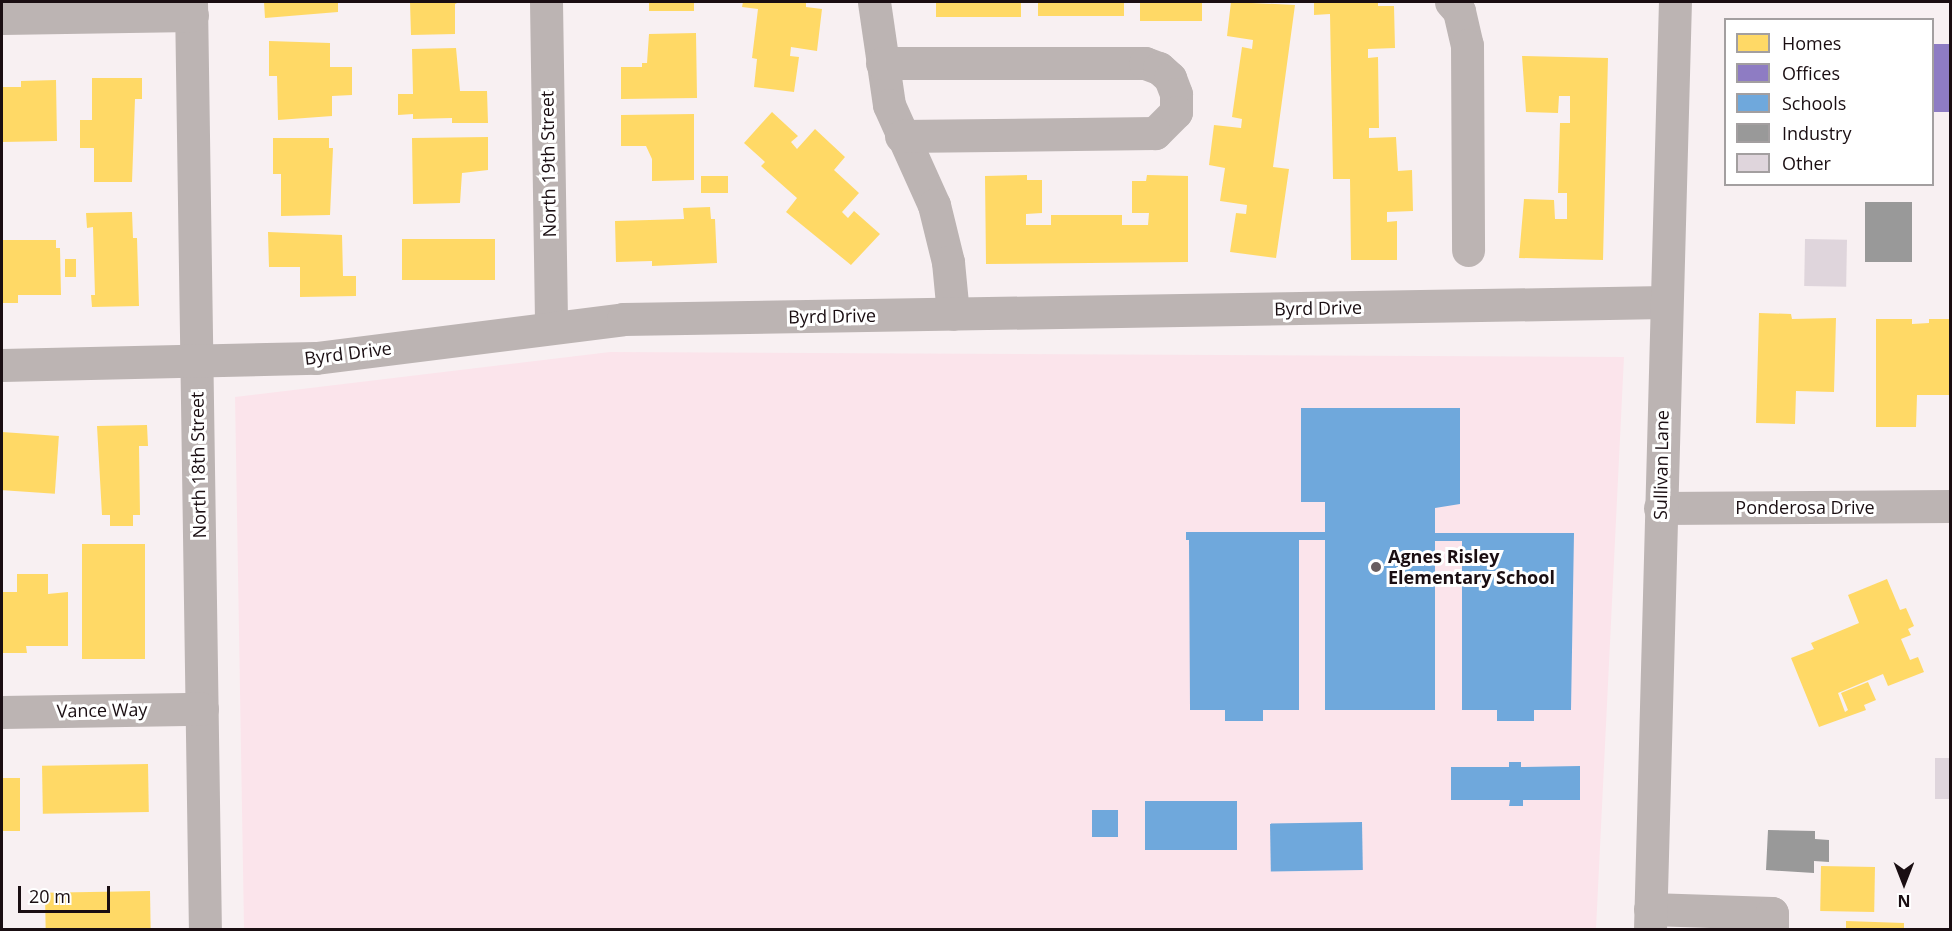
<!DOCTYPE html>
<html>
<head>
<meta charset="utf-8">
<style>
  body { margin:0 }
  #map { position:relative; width:1952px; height:931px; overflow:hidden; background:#f8f0f2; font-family:"Open Sans",sans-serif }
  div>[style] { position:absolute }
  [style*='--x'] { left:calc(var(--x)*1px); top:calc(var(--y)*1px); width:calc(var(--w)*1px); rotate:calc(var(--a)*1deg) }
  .built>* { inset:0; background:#fbe4eb }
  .homes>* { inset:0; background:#ffd966; transform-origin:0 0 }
  .offices>* { inset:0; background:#8e7cc3; transform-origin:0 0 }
  .schools>* { inset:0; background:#6fa8dc; transform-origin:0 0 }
  .industry>* { inset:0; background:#999; transform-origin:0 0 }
  .building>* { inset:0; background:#dfd5dc; transform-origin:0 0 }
  .minor>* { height:33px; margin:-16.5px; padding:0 16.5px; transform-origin:16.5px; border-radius:16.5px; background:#bcb4b3 }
  .dots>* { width:16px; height:16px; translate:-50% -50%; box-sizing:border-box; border:3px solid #fff; border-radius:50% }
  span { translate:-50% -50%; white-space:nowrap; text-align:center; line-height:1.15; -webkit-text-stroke:6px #fff; paint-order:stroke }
  .street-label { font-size:18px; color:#1a0e12 }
  .poi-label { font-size:18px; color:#1a0e12; font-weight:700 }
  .left { translate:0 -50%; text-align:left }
  .frame { position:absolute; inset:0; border:3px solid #1a0e12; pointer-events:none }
  .legend { position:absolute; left:1724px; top:18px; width:210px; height:168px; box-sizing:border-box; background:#fff; border:2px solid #a39fa0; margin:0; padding:8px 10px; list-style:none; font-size:18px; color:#1a0e12 }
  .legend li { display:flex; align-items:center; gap:12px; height:30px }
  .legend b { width:30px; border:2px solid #a39fa0 }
  .north { position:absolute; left:1874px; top:853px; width:60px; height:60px; -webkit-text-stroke:4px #fff; paint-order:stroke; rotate:180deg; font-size:16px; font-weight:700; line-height:24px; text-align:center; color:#1a0e12 }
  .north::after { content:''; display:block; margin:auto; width:21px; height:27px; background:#1a0e12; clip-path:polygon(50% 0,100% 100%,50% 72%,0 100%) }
  .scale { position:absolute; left:18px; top:886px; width:92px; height:27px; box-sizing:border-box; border:3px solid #1a0e12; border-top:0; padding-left:8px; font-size:18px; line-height:21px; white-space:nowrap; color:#1a0e12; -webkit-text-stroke:4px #fff; paint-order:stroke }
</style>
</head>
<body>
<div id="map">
  <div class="built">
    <i style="clip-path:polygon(610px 352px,1624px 357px,1596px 929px,244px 929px,235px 397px)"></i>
  </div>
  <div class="homes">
    <i style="clip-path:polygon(264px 2px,338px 2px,338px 12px,265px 18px)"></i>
    <i style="clip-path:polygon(410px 2px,459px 2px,455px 4px,455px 34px,411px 35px)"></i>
    <i style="left:649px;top:2px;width:45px;height:9px"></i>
    <i style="clip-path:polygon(743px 2px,806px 2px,806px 7px,822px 9px,817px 51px,791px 47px,790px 56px,799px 57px,794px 92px,754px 87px,757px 59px,752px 58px,758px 9px,742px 7px)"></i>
    <i style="left:936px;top:2px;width:85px;height:15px"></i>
    <i style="left:1038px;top:2px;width:86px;height:14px"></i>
    <i style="left:1140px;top:2px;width:62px;height:19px"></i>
    <i style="clip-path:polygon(1231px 2px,1295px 5px,1273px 167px,1289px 169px,1276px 258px,1230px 252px,1236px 213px,1246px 214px,1247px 205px,1220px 201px,1225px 168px,1209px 165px,1214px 125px,1241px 128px,1242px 119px,1232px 117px,1242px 47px,1252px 49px,1253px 40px,1227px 36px)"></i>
    <i style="clip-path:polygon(1314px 2px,1378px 2px,1378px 6px,1394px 6px,1395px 48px,1368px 49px,1368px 58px,1378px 57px,1379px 128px,1369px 128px,1369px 138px,1396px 137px,1398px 171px,1412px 170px,1413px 211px,1387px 212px,1387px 222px,1397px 221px,1397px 260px,1351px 260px,1350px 179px,1333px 179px,1330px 14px,1314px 15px)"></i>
    <i style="clip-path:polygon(696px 33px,697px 98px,621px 99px,621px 67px,642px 67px,642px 63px,647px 63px,649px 34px)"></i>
    <i style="clip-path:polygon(269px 41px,330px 43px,330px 67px,352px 67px,352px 95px,332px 96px,332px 116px,278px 120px,277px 76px,269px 76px)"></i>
    <i style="clip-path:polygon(456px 48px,460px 91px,487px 91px,488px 123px,452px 123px,452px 118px,413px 119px,413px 114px,398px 115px,398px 94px,413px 94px,412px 49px)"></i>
    <i style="clip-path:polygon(1522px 56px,1608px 58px,1603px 260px,1519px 258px,1524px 199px,1554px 200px,1555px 219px,1567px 219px,1567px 193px,1558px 193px,1560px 123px,1570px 123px,1570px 96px,1559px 96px,1558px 113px,1526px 112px)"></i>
    <i style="clip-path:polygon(92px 78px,142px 78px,142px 99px,135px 99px,132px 182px,94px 182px,94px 148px,80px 148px,80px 120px,92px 120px)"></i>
    <i style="clip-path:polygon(56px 80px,57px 141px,2px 142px,2px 87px,21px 87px,21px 81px)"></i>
    <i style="clip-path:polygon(772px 112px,798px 136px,791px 142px,797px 149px,815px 129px,845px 157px,834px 170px,859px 193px,842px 212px,848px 218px,854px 211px,880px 234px,851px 265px,786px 212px,797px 198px,761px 166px,765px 162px,744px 143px)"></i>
    <i style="clip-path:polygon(694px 114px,694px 180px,652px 181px,652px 159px,646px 146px,621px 146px,621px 115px)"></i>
    <i style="clip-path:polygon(488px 137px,488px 170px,462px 173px,460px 203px,413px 204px,412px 138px)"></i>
    <i style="clip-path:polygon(273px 138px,329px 138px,329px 148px,333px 148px,330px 215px,281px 216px,281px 174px,273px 174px)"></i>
    <i style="clip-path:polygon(1027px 175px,1027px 180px,1042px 180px,1042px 213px,1026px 214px,1026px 225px,1051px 225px,1051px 215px,1122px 215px,1122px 225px,1148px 225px,1149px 213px,1132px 213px,1132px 181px,1146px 181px,1147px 175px,1188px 176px,1188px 262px,986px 264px,985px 176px)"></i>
    <i style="left:701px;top:176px;width:27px;height:17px"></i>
    <i style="clip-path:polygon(710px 207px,711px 219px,715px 219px,717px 263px,652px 266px,652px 261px,616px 262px,615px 221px,684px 219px,683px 208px)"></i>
    <i style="clip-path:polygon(132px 212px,133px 238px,137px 238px,139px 306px,92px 307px,91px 295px,95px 295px,93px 227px,87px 228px,86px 213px)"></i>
    <i style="clip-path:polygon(268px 232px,342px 235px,343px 276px,356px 276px,356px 296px,300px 297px,300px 267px,269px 267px)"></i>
    <i style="left:495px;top:239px;width:41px;height:93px;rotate:90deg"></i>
    <i style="clip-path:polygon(2px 240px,56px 240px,56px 248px,60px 248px,61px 295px,18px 295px,18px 303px,2px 303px)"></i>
    <i style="left:65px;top:259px;width:11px;height:18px"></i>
    <i style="clip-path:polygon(1759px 313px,1791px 314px,1792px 319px,1836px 318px,1834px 392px,1796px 391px,1795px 424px,1756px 423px)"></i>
    <i style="clip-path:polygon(1876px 319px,1912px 319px,1912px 324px,1929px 323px,1929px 319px,1950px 319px,1950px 395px,1917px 395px,1916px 427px,1876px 427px)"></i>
    <i style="clip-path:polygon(147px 425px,148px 446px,139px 446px,140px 515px,133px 515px,133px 526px,110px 526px,110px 515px,102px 515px,97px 426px)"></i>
    <i style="left:2px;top:432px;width:57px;height:58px;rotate:4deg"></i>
    <i style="left:145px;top:544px;width:115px;height:63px;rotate:90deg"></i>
    <i style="clip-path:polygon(17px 574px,48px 574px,48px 594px,68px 592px,68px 646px,26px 646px,27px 653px,2px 653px,2px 592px,17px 592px)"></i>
    <i style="clip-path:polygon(1887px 579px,1900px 610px,1906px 608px,1914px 626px,1908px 629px,1911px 635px,1901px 639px,1910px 660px,1918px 657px,1924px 672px,1888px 686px,1883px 674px,1838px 693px,1845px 712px,1848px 710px,1841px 693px,1868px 682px,1876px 700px,1864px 705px,1866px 710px,1819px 727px,1791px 658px,1814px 649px,1811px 643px,1859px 623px,1848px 595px)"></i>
    <i style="left:148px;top:764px;width:48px;height:106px;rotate:89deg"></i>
    <i style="left:2px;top:778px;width:18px;height:53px"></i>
    <i style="left:1821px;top:866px;width:54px;height:45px;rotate:1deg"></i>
    <i style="left:150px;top:891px;width:39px;height:105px;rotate:89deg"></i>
    <i style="clip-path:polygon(1846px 921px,1904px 923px,1904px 930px,1846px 930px)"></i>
  </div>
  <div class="offices">
    <i style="left:1932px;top:44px;width:18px;height:68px"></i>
  </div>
  <div class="schools">
    <i style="clip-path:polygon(1301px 408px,1460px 408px,1460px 504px,1435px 508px,1435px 533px,1574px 533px,1571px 710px,1534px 710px,1534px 721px,1497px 721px,1497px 710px,1462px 710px,1462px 541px,1435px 541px,1435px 710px,1325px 710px,1325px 540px,1299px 540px,1299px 710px,1263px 710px,1263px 721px,1225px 721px,1225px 710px,1190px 710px,1189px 540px,1186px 540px,1186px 532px,1325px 532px,1325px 502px,1301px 502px)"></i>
    <i style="clip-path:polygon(1509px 762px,1521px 762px,1521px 767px,1580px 766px,1580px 800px,1523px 800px,1523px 806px,1509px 806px,1510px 800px,1451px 800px,1451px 767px,1509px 767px)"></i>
    <i style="left:1145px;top:801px;width:92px;height:49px"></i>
    <i style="left:1092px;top:810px;width:26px;height:27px"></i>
    <i style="left:1362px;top:822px;width:48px;height:92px;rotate:89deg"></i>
  </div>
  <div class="industry">
    <i style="left:1865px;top:202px;width:47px;height:60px"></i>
    <i style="clip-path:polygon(1768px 830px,1815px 831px,1815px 839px,1829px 840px,1829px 862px,1814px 861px,1814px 873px,1766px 870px)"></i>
  </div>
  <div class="building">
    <i style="left:1805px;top:239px;width:42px;height:47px;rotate:1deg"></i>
    <i style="left:1935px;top:758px;width:15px;height:41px"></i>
  </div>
  <div class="minor">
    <i style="--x:191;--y:2;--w:928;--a:89.14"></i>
    <i style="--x:546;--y:2;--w:324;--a:89.1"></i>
    <i style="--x:874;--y:2;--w:104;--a:81.7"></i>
    <i style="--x:889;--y:105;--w:110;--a:65.8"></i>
    <i style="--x:934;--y:205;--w:59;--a:76.2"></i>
    <i style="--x:948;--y:262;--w:52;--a:84.5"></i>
    <i style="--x:1451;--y:2;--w:12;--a:48"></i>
    <i style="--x:1459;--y:11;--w:35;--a:77"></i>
    <i style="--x:1467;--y:45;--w:205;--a:89.7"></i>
    <i style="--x:2;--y:18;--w:190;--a:-0.9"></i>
    <i style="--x:882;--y:63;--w:263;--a:0"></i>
    <i style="--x:1145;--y:63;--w:15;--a:20"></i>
    <i style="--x:1159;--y:68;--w:15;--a:42"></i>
    <i style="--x:1170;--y:78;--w:17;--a:69"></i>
    <i style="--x:1176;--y:94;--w:18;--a:90"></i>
    <i style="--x:1176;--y:112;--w:30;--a:135"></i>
    <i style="--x:1155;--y:133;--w:254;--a:179.3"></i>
    <i style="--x:2;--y:365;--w:314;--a:-1.3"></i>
    <i style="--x:316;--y:358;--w:309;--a:-7.2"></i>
    <i style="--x:623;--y:319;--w:1042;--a:-0.93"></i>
    <i style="--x:1660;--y:508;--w:290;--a:-0.4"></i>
    <i style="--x:2;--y:712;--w:200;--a:-0.9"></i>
    <i style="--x:1650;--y:909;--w:122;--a:1.9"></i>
    <i style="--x:1772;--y:913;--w:17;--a:90"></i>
    <i style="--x:1650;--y:930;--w:928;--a:-88.46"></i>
  </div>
  <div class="dots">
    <i style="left:1376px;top:567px;background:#685d60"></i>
  </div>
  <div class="street-label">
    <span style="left:548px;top:164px;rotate:-91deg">North 19th Street</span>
    <span style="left:1318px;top:308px;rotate:-1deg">Byrd Drive</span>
    <span style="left:832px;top:316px;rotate:-1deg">Byrd Drive</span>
    <span style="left:348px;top:353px;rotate:-7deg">Byrd Drive</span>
    <span style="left:198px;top:465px;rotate:-91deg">North 18th Street</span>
    <span style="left:1661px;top:465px;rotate:-89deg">Sullivan Lane</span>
    <span style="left:1805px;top:507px">Ponderosa Drive</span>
    <span style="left:102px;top:710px;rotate:-1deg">Vance Way</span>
  </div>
  <div class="poi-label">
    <span class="left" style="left:1388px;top:567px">Agnes Risley<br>Elementary School</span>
  </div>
  <div class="frame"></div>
  <ul class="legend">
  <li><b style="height:16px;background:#ffd966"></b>Homes</li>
  <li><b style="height:16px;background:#8e7cc3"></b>Offices</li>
  <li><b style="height:16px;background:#6fa8dc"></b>Schools</li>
  <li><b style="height:16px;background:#999"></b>Industry</li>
  <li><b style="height:16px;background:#dfd5dc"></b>Other</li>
  </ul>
  <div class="north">N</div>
  <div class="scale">20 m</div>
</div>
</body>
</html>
